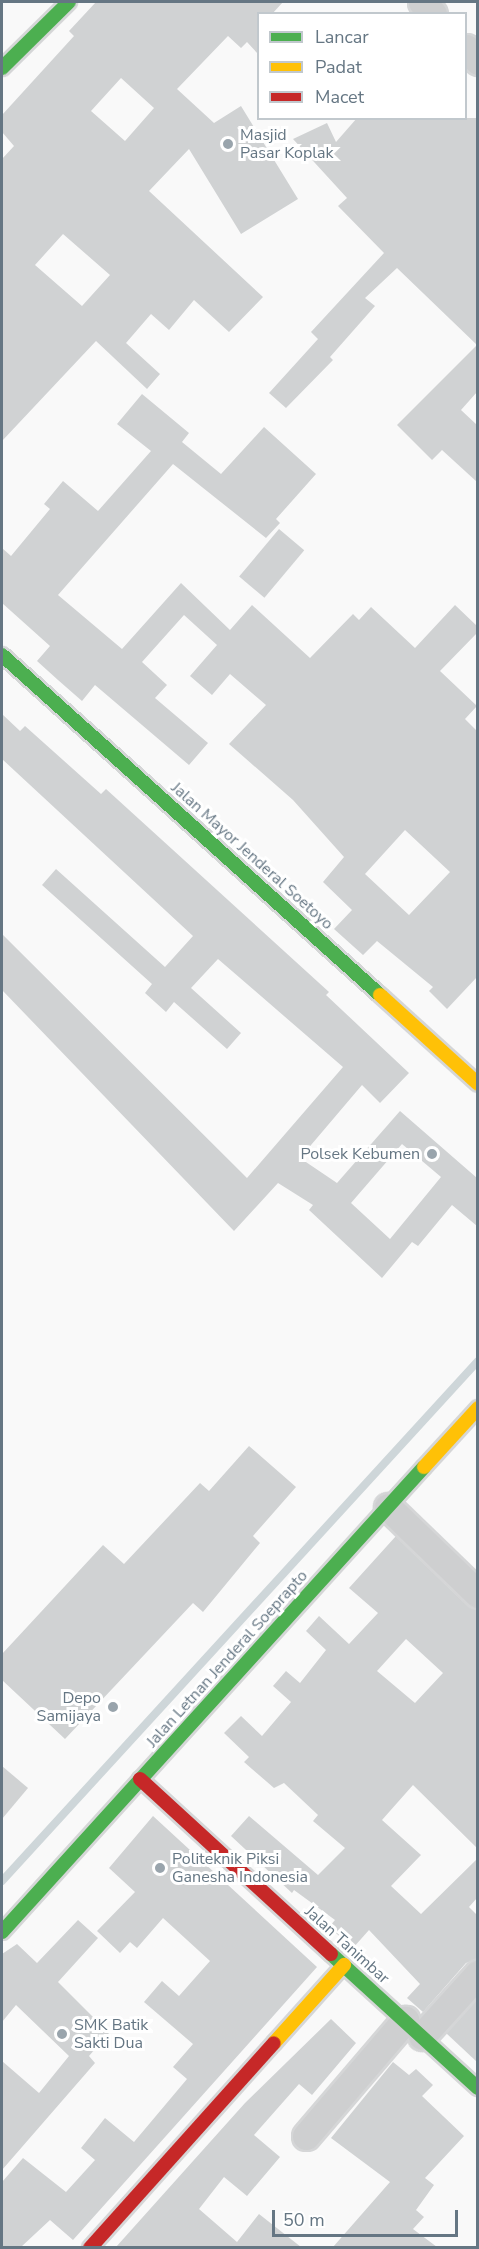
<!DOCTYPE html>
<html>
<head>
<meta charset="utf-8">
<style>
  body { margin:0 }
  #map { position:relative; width:479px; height:2249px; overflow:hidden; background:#f9f9f9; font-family:"Nunito Sans",sans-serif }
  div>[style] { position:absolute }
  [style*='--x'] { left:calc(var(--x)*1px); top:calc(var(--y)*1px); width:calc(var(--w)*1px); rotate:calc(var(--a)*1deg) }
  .stream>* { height:8px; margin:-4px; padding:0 4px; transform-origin:4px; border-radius:4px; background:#ced6d9 }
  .building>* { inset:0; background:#d0d2d3; transform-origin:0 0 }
  .roads { filter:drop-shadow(2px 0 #d5d6d7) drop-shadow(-2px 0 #d5d6d7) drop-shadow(0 2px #d5d6d7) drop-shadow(0 -2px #d5d6d7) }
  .street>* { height:27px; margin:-13.5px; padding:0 13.5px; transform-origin:13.5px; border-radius:13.5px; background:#cecfd0 }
  .fast>* { height:14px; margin:-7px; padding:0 7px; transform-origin:7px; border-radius:7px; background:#4caf50 }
  .slow>* { height:14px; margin:-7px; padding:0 7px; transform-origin:7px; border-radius:7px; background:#ffc107 }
  .jam>* { height:14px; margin:-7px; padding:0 7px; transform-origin:7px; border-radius:7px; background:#c62828 }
  .dots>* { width:16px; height:16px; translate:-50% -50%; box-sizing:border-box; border:3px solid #fff; border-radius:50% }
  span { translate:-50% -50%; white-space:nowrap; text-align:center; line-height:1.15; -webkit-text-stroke:6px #fff; paint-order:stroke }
  .poi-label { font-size:16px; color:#657683 }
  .left { translate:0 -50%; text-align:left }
  .right { translate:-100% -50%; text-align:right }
  .street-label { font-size:16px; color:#657683 }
  .frame { position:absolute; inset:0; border:3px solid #657683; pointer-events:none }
  .legend { position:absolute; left:257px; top:12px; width:210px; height:108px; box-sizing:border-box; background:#fff; border:2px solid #c1c8cd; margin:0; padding:8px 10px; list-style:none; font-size:18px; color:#657683 }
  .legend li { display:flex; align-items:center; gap:12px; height:30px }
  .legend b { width:30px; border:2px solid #c1c8cd }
  .scale { position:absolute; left:272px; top:2210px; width:186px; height:27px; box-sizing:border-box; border:3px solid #657683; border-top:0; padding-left:8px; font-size:18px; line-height:21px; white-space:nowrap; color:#657683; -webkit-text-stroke:4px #fff; paint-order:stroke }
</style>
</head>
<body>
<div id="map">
  <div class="stream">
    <i style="--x:2;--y:1881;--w:705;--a:-47.53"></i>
  </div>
  <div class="building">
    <i style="clip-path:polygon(evenodd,96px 2px,283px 2px,272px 14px,258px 14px,258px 54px,247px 42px,241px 48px,228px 36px,177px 89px,214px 123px,241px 106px,298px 199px,241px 234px,189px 149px,149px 191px,263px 297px,229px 332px,194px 300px,169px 330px,151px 314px,126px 343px,160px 374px,147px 389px,96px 341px,2px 441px,2px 159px,14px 146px,2px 132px,2px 115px,74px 36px,69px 31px,96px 2px,121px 78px,154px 108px,125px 141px,91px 111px,121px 78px,96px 2px,63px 234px,110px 275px,82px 306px,35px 265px,63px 234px)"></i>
    <i style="clip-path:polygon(357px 118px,477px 118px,477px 392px,461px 410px,477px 425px,477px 482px,442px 450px,432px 460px,397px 425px,477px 345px,397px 268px,365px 298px,375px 306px,330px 357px,333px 360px,286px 408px,269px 393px,318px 339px,311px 332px,384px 253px,338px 206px,347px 198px,293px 139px,327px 123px,336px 142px)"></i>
    <i style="clip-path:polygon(evenodd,142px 394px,189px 433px,182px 442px,221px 474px,264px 427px,316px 474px,276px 519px,280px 523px,266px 538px,173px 464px,58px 595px,122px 649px,181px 583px,230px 630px,252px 605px,310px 658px,353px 614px,359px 620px,371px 607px,415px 648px,455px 605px,477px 626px,477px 633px,440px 671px,477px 706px,465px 719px,477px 731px,477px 977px,447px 1009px,429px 991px,433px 987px,377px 941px,363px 955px,334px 929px,352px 910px,323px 882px,344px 857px,293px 800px,229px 744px,266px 705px,230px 674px,212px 695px,190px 676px,217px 645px,184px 615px,142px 662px,167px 685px,155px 698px,208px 743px,189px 765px,95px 685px,82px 701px,58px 680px,37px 661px,50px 646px,2px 603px,2px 548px,11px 556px,50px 509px,44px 504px,63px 481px,98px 511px,151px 451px,117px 424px,142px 394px,405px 830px,450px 872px,409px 915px,365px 874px,405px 830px)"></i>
    <i style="left:279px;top:529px;width:33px;height:62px;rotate:40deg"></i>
    <i style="clip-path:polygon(evenodd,2px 714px,20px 731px,25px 726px,101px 794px,106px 789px,329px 992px,326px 995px,409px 1073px,380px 1103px,362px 1085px,300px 1158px,337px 1183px,400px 1111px,477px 1178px,477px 1226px,452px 1205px,418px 1246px,412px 1242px,382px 1278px,309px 1210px,313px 1205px,278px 1183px,234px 1231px,2px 990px,2px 934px,247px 1178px,343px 1067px,218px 959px,191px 988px,241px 1033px,227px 1049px,174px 1002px,166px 1012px,145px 993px,152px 984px,42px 885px,56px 869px,165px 967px,193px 936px,2px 759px,2px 714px,402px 1144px,441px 1177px,390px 1239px,351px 1203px,402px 1144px)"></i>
    <i style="clip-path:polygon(249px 1446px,296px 1487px,253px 1536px,260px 1543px,203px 1612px,193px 1603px,65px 1739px,2px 1680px,2px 1654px,103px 1545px,124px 1564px,200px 1483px,209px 1491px)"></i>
    <i style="clip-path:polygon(evenodd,396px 1536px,467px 1605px,477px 1609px,477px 1848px,413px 1785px,382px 1820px,421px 1855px,391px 1886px,421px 1914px,477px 1859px,477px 1898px,469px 1907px,477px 1915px,477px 1959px,466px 1963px,423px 2012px,407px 1998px,420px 1984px,369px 1930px,353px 1948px,329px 1927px,335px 1920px,294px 1890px,292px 1893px,231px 1836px,249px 1816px,318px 1875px,345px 1848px,313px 1821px,318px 1815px,284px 1783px,274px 1788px,244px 1762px,249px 1757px,224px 1733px,241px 1716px,262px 1736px,291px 1702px,273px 1686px,286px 1671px,300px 1683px,326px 1650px,306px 1631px,319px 1616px,349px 1644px,378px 1613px,349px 1588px,396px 1536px,406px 1639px,443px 1673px,415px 1703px,377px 1671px,406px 1639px)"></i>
    <i style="clip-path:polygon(2px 1766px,28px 1788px,2px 1819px)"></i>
    <i style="clip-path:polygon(153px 1816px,317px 1967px,73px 2240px,50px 2220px,21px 2247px,2px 2247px,2px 2182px,23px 2158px,66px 2192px,95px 2160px,81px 2148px,105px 2118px,134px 2142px,187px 2079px,173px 2067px,193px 2044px,144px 2002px,162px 1981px,179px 1996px,210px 1961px,163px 1918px,137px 1948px,130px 1942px,120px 1953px,97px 1931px,135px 1892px,109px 1868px)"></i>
    <i style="clip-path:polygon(78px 1920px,98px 1938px,58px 1982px,109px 2033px,89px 2056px,95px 2063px,2px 2170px,2px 2061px,39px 2093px,69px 2056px,16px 2005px,2px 2022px,2px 1954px,17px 1944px,37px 1963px)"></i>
    <i style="clip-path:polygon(477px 1998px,477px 2062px,446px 2033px)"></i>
    <i style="clip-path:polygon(331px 2019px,356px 2043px,312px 2095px,299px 2084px,254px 2135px,280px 2157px,247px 2196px,224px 2177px,199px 2209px,237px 2242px,259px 2214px,301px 2247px,116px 2247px,245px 2103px)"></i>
    <i style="clip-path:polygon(393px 2062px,409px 2075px,416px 2069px,433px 2085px,422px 2096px,464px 2136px,425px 2178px,434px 2185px,416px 2210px,424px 2217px,413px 2229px,437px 2247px,333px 2247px,390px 2182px,331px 2138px)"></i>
  </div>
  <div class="roads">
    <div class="street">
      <i style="--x:422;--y:2;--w:16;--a:47"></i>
      <i style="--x:466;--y:48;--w:18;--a:47"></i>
      <i style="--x:388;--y:1507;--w:125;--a:44"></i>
      <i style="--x:422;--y:2036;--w:84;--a:-47.9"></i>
      <i style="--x:306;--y:2136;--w:153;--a:-49.5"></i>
    </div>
    <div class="fast">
      <i style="--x:2;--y:68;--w:94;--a:-44.6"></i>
      <i style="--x:2;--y:655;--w:508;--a:41.97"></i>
      <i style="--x:2;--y:1932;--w:628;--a:-47.78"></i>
      <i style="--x:331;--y:1954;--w:199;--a:42.4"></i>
    </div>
    <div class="slow">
      <i style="--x:380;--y:995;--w:132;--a:42.2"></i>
      <i style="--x:424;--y:1467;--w:80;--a:-47.5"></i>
      <i style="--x:274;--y:2043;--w:105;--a:-48.1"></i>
    </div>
    <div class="jam">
      <i style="--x:140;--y:1779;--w:259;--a:42.5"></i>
      <i style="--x:90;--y:2248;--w:275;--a:-48.1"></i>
    </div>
  </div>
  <div class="dots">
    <i style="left:228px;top:144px;background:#99a4ac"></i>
    <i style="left:432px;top:1154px;background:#99a4ac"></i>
    <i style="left:113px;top:1707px;background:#99a4ac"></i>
    <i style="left:160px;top:1868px;background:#99a4ac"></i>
    <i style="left:62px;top:2034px;background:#99a4ac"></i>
  </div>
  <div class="poi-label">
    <span class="left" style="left:240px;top:144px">Masjid<br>Pasar Koplak</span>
    <span class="right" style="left:420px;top:1154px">Polsek Kebumen</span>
    <span class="right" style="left:101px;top:1707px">Depo<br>Samijaya</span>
    <span class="left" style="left:172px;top:1868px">Politeknik Piksi<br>Ganesha Indonesia</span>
    <span class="left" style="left:74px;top:2034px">SMK Batik<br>Sakti Dua</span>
  </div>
  <div class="street-label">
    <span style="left:252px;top:856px;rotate:42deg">Jalan Mayor Jenderal Soetoyo</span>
    <span style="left:227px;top:1659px;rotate:-48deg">Jalan Letnan Jenderal Soeprapto</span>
    <span style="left:347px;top:1945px;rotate:42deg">Jalan Tanimbar</span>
  </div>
  <div class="frame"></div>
  <ul class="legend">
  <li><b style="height:8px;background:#4caf50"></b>Lancar</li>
  <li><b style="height:8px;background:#ffc107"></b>Padat</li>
  <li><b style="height:8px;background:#c62828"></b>Macet</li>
  </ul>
  <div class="scale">50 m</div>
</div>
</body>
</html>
